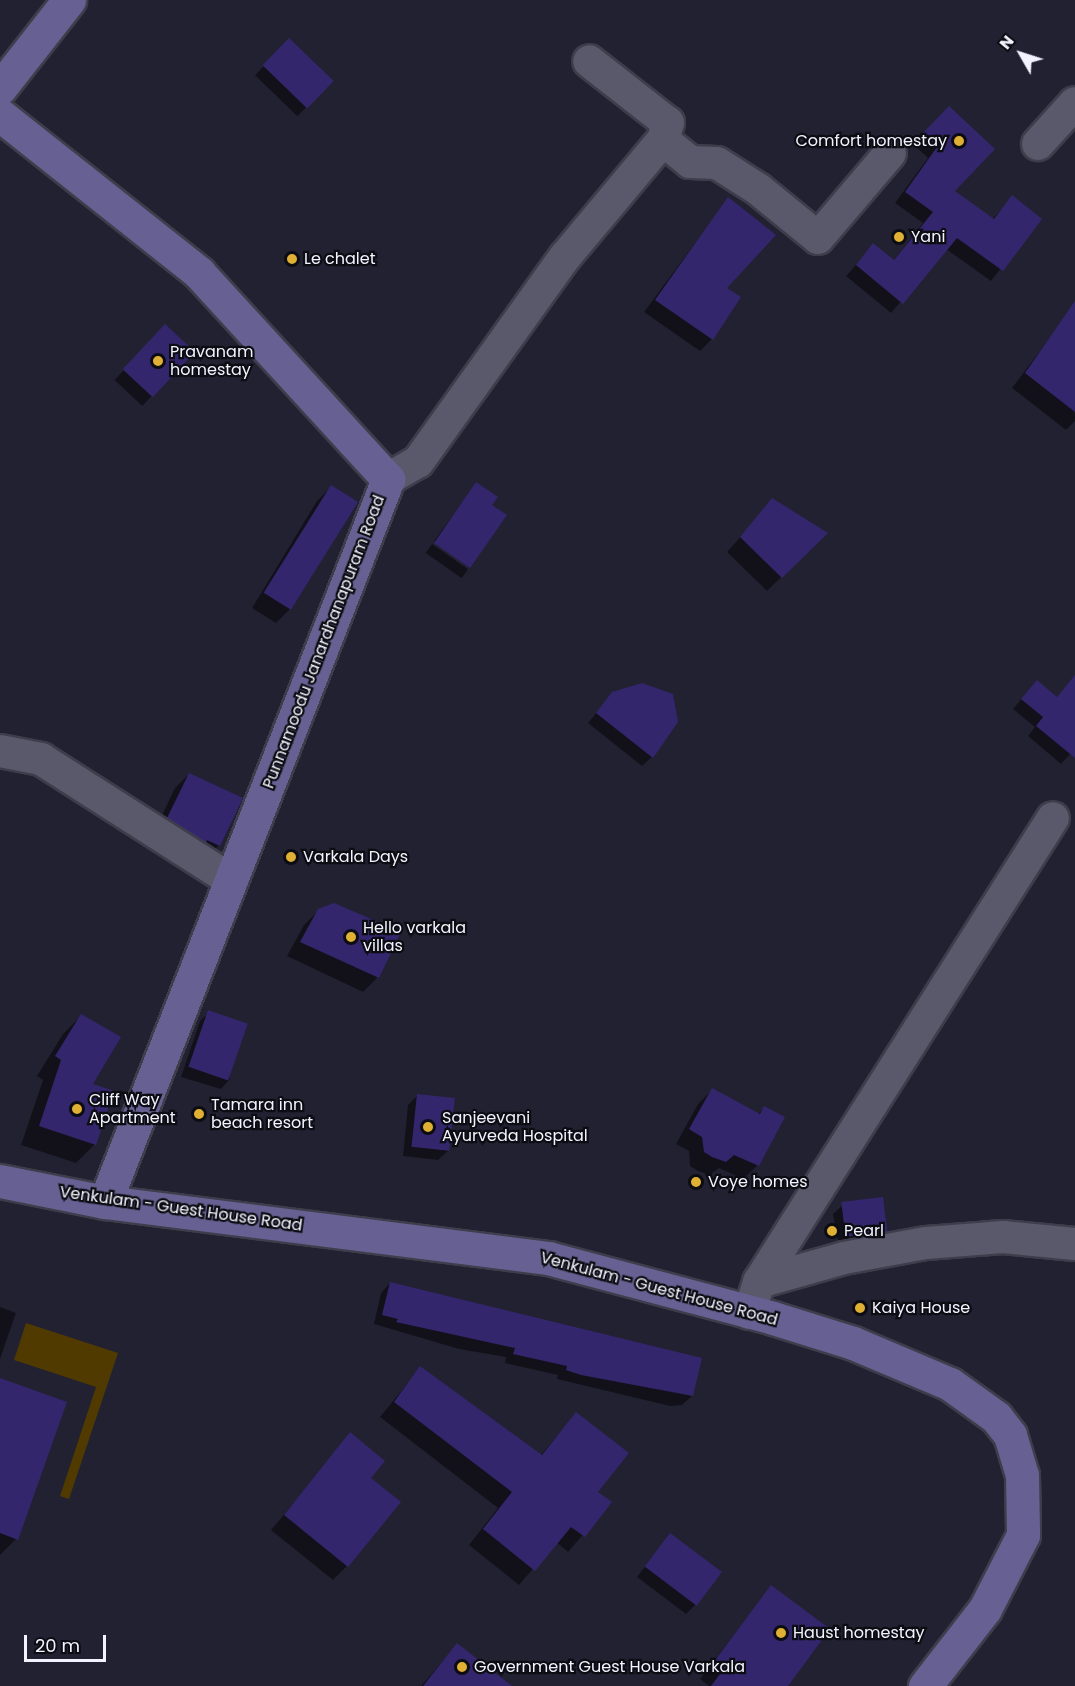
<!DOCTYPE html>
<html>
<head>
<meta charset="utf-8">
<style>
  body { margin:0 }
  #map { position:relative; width:1075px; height:1686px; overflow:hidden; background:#222132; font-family:Poppins,sans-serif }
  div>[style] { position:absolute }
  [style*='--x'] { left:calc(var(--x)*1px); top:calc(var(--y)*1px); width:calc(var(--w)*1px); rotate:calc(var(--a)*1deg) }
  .green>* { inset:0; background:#503a00 }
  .shadow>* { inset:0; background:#0007; transform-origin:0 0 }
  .building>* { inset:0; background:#34266d; transform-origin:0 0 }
  .roads { filter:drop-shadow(2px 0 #3f3d4c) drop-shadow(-2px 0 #3f3d4c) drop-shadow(0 2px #3f3d4c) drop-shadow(0 -2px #3f3d4c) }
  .street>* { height:32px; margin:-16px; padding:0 16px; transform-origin:16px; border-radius:16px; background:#5a596c }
  .secondary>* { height:33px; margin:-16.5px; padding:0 16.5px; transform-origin:16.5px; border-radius:16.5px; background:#676193 }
  .dots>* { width:16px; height:16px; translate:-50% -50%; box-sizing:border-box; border:3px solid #0c0c13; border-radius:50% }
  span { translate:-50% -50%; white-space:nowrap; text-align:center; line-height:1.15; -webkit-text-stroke:4.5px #0c0c13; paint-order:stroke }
  .poi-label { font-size:16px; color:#f3f3ff }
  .right { translate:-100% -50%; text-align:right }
  .left { translate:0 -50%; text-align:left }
  .street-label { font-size:16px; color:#f3f3ff }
  .north { position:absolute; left:991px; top:24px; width:60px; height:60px; -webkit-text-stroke:4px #0c0c13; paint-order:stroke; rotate:309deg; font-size:16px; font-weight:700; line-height:24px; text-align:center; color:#f3f3ff }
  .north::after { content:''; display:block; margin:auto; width:21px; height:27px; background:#f3f3ff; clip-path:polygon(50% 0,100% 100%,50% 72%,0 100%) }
  .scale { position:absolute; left:24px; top:1635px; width:82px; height:27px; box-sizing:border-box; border:3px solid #f3f3ff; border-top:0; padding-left:8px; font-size:18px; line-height:21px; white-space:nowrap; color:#f3f3ff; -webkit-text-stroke:4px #0c0c13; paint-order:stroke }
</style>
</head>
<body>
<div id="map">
  <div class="green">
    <i style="clip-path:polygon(26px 1323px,118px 1353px,69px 1499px,60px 1496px,96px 1387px,14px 1360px)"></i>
  </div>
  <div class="shadow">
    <i style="left:289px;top:40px;width:59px;height:49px;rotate:44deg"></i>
    <i style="clip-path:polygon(949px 108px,953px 191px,992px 220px,1012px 197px,1040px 219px,991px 281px,946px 249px,891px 313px,846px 276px,874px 245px,893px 261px,923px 223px,895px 203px,928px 158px,914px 145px)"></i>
    <i style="clip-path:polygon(728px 199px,712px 339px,700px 351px,644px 312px)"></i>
    <i style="clip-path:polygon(1072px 308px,1075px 421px,1066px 430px,1012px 388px)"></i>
    <i style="left:165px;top:326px;width:38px;height:74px;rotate:43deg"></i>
    <i style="clip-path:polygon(476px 484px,470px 566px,434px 541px)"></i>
    <i style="clip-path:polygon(331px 487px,290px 609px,276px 623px,252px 608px,317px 501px)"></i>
    <i style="clip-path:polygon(773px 500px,826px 533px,767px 591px,727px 552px)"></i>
    <i style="left:432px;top:544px;width:44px;height:11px;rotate:35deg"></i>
    <i style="clip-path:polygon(1075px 687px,1075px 749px,1061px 764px,1028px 736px,1035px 727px,1013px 709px,1028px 691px,1056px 698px)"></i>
    <i style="clip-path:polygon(613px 693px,652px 757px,642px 766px,588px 723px)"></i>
    <i style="clip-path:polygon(189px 774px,219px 845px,205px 859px,154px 832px,175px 788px)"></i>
    <i style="clip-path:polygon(319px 910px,399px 932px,377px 978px,363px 992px,287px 956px,304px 925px)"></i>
    <i style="clip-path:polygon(209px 1012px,230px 1079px,221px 1089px,181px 1077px,200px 1021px)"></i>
    <i style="clip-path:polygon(82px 1015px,95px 1144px,76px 1163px,21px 1145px,43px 1080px,37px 1076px,63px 1034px)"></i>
    <i style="clip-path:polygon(712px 1090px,758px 1114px,764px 1108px,758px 1165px,743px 1179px,719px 1168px,710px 1175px,698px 1171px,690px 1166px,689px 1151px,676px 1144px,698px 1104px)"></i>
    <i style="clip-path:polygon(418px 1095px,448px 1151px,438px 1160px,403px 1156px,408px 1105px)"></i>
    <i style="clip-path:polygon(843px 1205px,886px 1231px,876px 1241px,839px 1247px,833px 1214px)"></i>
    <i style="clip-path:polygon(390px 1283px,692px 1396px,682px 1405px,670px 1406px,557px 1379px,558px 1375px,505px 1363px,506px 1357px,459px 1349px,374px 1324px,381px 1293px)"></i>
    <i style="clip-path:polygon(0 1307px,16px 1313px,0 1359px)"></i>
    <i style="clip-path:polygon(420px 1368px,540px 1456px,576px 1414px,596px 1492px,610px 1503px,568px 1552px,556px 1542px,519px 1585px,469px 1545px,498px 1508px,380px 1417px)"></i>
    <i style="clip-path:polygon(0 1380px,16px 1539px,0 1555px)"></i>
    <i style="clip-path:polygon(351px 1435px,347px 1566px,333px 1580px,271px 1530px)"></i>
    <i style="clip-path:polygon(670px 1535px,695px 1605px,686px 1614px,637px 1577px)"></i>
    <i style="clip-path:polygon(771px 1587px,785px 1686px,709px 1686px,700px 1679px)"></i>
    <i style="clip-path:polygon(457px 1645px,509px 1686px,421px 1686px)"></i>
  </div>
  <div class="building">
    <i style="left:289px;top:38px;width:62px;height:38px;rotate:44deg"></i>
    <i style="clip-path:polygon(949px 106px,995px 149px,955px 191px,994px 219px,1012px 195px,1042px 219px,1003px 271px,957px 238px,903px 304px,856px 265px,873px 243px,894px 260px,933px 212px,905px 192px,937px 147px,923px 133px)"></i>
    <i style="clip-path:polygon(728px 197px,776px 235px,727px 288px,741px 297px,713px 340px,655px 300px)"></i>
    <i style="clip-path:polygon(1075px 301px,1075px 412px,1025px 373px)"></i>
    <i style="left:165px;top:324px;width:41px;height:62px;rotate:43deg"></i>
    <i style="clip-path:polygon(476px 482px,498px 497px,492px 505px,507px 515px,470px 568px,434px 543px)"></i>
    <i style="left:331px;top:485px;width:32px;height:127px;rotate:32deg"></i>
    <i style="clip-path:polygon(772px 498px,828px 533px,782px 578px,740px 537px)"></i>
    <i style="clip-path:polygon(1075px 675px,1075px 758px,1036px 726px,1043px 717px,1021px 699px,1037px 680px,1057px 697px)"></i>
    <i style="clip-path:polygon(642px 683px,673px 694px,678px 722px,653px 758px,596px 713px,612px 692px)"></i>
    <i style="clip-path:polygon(189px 773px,243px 798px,220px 846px,207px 840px,206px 843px,167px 818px)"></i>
    <i style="clip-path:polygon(334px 903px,401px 932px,379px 978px,300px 942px,318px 909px)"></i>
    <i style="left:208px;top:1010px;width:42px;height:60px;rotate:19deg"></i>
    <i style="clip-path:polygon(81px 1014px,121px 1037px,93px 1084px,114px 1091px,96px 1145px,39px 1126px,61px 1060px,55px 1056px)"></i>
    <i style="clip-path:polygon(712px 1088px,760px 1114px,764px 1106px,785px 1117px,759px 1166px,734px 1155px,726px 1162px,712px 1157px,704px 1152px,702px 1137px,689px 1129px)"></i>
    <i style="left:417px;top:1094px;width:38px;height:53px;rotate:6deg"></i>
    <i style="left:883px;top:1197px;width:35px;height:42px;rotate:83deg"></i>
    <i style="clip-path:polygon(390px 1282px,702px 1358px,693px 1396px,581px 1375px,566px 1370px,567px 1366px,513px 1354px,515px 1348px,396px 1322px,398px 1319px,382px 1315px)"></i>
    <i style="clip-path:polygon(420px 1366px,542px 1455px,576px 1412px,629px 1453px,598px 1492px,612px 1502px,585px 1537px,571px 1527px,535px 1571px,483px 1529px,512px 1492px,394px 1402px)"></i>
    <i style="clip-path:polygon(0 1378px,67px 1402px,18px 1540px,0 1533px)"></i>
    <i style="clip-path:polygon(350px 1432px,385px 1461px,371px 1478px,401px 1502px,348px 1567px,284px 1515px)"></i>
    <i style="left:670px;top:1533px;width:65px;height:42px;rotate:37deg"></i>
    <i style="clip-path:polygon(771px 1585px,830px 1629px,788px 1686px,711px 1686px,720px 1674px,710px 1667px)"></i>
    <i style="clip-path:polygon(457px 1643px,512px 1686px,423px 1686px)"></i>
  </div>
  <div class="roads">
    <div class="street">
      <i style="--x:663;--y:140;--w:35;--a:39"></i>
      <i style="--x:690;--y:162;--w:27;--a:2"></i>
      <i style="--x:717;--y:163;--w:49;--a:32.4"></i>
      <i style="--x:758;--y:189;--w:77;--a:39.2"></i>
      <i style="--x:818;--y:238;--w:111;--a:-49.7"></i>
      <i style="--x:1038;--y:144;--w:55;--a:-47.9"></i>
      <i style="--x:388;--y:479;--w:34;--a:-30"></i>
      <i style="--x:418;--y:462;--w:252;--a:-54.4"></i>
      <i style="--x:565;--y:257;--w:153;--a:-50.1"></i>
      <i style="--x:663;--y:140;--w:18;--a:-74"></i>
      <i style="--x:668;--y:123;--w:100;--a:-141.9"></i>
      <i style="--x:0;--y:751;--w:42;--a:11"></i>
      <i style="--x:41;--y:759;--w:225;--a:32.5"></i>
      <i style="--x:759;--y:1282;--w:88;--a:-15.8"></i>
      <i style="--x:844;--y:1258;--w:83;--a:-10.4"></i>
      <i style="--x:926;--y:1243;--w:77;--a:-4.5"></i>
      <i style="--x:1003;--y:1237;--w:72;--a:5.6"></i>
      <i style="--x:749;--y:1313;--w:33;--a:-72"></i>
      <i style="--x:759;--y:1282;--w:549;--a:-57.64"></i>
    </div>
    <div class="secondary">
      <i style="--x:0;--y:88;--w:112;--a:-51.9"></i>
      <i style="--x:0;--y:115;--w:254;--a:38.4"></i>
      <i style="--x:199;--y:273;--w:280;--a:47.5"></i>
      <i style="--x:388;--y:479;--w:776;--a:111.38"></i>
      <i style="--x:0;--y:1181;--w:107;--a:11.3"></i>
      <i style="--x:105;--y:1202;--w:447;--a:7.2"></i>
      <i style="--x:548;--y:1258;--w:233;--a:14.9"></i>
      <i style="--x:773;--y:1318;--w:84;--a:17.4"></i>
      <i style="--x:853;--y:1343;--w:105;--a:22.9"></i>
      <i style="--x:950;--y:1384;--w:57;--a:35.7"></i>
      <i style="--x:996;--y:1417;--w:23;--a:52"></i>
      <i style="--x:1010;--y:1435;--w:42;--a:73.3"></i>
      <i style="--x:1022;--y:1475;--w:60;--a:89"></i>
      <i style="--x:1023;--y:1535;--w:83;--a:117.2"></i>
      <i style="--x:985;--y:1609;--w:98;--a:127.9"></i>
    </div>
  </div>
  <div class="dots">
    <i style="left:959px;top:141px;background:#e0b034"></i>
    <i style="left:899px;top:237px;background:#e0b034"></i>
    <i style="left:292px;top:259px;background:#e0b034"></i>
    <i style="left:158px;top:361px;background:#e0b034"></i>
    <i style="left:291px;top:857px;background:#e0b034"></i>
    <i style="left:351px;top:937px;background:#e0b034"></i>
    <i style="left:77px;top:1109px;background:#e0b034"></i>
    <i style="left:199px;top:1114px;background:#e0b034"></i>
    <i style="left:428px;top:1127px;background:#e0b034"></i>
    <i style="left:696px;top:1182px;background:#e0b034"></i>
    <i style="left:832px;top:1231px;background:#e0b034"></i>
    <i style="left:860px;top:1308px;background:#e0b034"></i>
    <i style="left:781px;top:1633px;background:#e0b034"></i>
    <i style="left:462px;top:1667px;background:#e0b034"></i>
  </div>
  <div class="poi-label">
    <span class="right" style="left:947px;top:141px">Comfort homestay</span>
    <span class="left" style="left:911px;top:237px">Yani</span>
    <span class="left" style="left:304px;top:259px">Le chalet</span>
    <span class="left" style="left:170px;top:361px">Pravanam<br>homestay</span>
    <span class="left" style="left:303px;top:857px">Varkala Days</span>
    <span class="left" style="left:363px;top:937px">Hello varkala<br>villas</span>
    <span class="left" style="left:89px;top:1109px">Cliff Way<br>Apartment</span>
    <span class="left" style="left:211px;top:1114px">Tamara inn<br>beach resort</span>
    <span class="left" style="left:442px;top:1127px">Sanjeevani<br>Ayurveda Hospital</span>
    <span class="left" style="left:708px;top:1182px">Voye homes</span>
    <span class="left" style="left:844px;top:1231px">Pearl</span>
    <span class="left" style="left:872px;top:1308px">Kaiya House</span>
    <span class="left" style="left:793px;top:1633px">Haust homestay</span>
    <span class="left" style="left:474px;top:1667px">Government Guest House Varkala</span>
  </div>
  <div class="street-label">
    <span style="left:324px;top:642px;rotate:-69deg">Punnamoodu Janardhanapuram Road</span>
    <span style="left:181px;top:1209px;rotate:8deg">Venkulam - Guest House Road</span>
    <span style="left:659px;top:1289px;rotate:15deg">Venkulam - Guest House Road</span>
  </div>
  <div class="north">N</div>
  <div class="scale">20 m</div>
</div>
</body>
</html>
